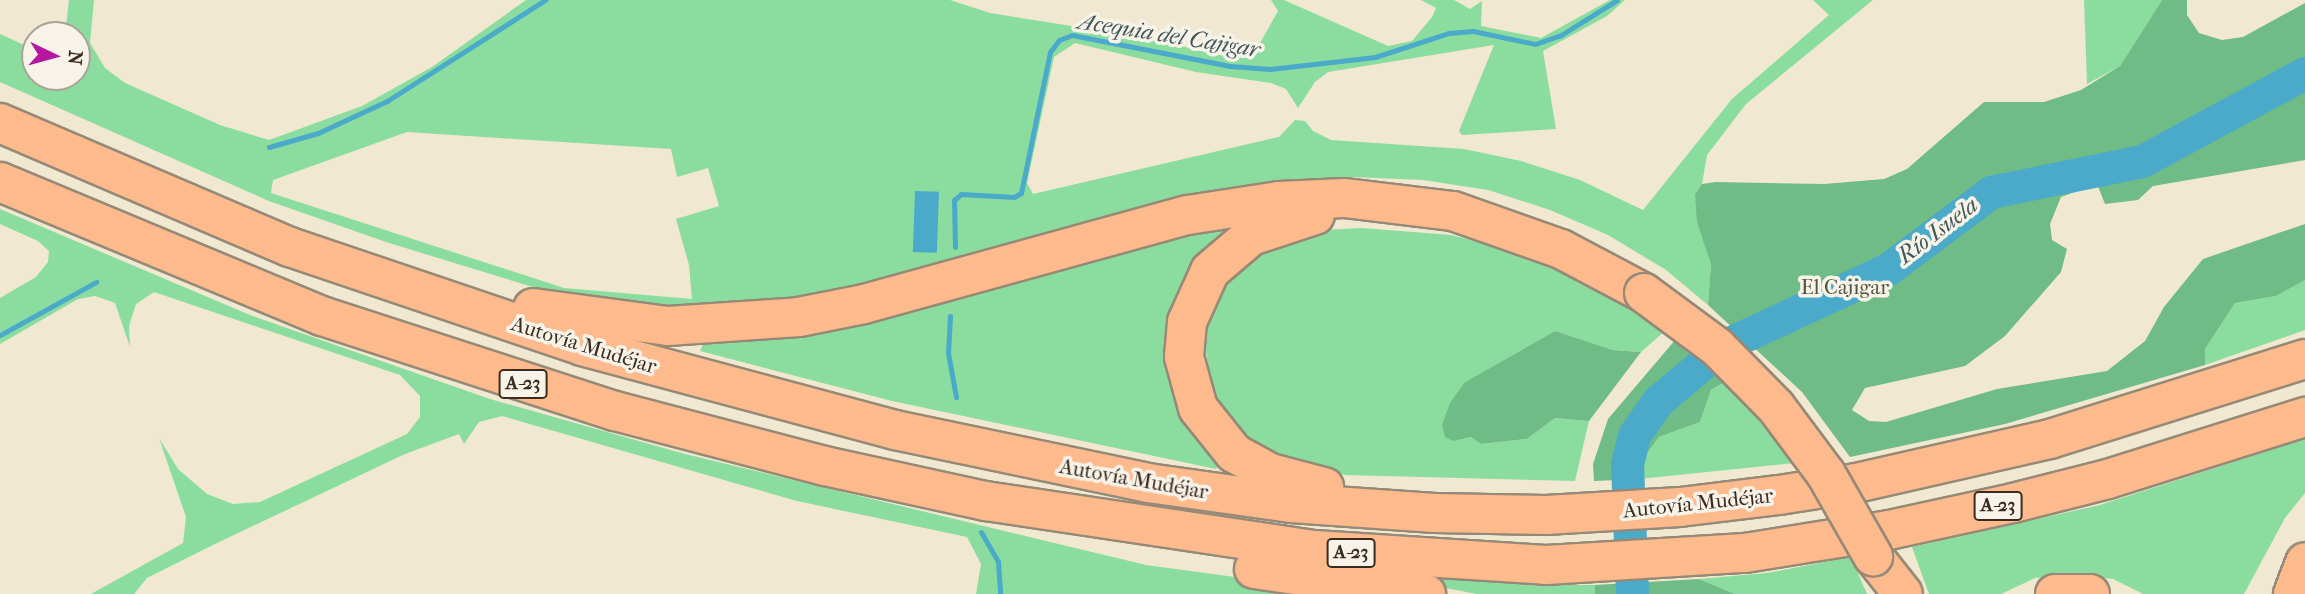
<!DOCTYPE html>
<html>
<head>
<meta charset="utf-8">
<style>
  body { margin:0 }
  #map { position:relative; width:2305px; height:594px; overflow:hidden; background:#f0e8d0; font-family:"IM FELL French Canon",serif }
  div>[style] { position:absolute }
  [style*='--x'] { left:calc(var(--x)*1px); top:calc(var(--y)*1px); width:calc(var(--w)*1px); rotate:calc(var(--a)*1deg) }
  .green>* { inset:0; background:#8add9f }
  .forest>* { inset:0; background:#6fbc86 }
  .water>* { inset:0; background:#4baaca; transform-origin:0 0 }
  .stream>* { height:5px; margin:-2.5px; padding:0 2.5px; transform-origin:2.5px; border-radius:2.5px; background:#4baaca }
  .river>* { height:33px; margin:-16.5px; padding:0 16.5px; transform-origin:16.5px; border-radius:16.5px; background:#4baaca }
  .roads { filter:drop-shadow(2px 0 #968977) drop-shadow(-2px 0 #968977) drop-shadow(0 2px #968977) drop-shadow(0 -2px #968977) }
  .motorway>* { height:38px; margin:-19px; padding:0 19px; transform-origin:19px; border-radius:19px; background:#fcba8d }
  .bridges { filter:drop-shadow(2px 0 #968977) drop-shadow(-2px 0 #968977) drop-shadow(0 2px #968977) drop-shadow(0 -2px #968977) }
  .motorway-bridge>* { height:38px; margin:-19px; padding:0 19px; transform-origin:19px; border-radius:19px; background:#fcba8d }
  span { translate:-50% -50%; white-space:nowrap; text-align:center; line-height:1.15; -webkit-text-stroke:7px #f7f3e8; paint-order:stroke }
  .shield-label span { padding:2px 5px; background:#f7f3e8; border:2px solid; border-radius:5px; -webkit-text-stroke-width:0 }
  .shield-label { font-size:19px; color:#3b2a1e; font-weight:700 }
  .park-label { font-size:21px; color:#4f573e }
  .street-label { font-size:21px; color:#3b2a1e }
  .water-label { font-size:23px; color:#41575a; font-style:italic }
  .north { position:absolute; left:21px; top:21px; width:70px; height:70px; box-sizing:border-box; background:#f7f3e8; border:2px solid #aca397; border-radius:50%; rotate:95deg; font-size:19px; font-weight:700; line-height:28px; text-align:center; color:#3b2a1e }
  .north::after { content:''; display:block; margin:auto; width:24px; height:32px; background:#b5179e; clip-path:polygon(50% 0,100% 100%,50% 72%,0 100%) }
</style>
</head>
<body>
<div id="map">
  <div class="green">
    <i style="clip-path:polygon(evenodd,69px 0,94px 0,90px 43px,105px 68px,125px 83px,220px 125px,269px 140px,362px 106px,432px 67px,526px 0,950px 0,990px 13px,1141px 37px,1237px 59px,1256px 50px,1278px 11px,1271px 0,1284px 0,1388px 46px,1412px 41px,1432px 17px,1436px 8px,1421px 0,1454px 0,1470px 9px,1482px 1px,1481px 26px,1541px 38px,1610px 0,1625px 0,1607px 16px,1543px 51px,1556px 129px,1462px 135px,1459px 131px,1494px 45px,1328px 72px,1315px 82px,1298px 108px,1286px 89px,1271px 83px,1196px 72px,1075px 43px,1054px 57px,1027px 183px,1033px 194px,1279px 137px,1295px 120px,1305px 121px,1313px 131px,1331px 140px,1464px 149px,1521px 161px,1580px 180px,1643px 210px,1732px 99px,1829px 15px,1813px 0,1873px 0,1746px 104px,1707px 155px,1702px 184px,1695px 194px,1711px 264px,1708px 305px,1666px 270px,1608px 235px,1550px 210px,1488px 190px,1423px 180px,1353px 177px,1230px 188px,1147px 204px,882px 284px,821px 298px,674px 308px,559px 295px,386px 242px,269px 201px,0 82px,0 34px,35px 50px,35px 77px,77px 77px,77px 35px,65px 35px,69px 0,407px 132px,671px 149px,677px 177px,708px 168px,719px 206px,676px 219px,689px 265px,692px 299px,564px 288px,271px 193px,273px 180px,407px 132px)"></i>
    <i style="clip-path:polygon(2084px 0,2162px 0,2120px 66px,2087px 84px)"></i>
    <i style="clip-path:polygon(0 209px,250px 315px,490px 399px,685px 454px,1146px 565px,1361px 594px,976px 594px,981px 564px,967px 537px,797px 501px,502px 416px,479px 422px,464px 444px,459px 434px,405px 454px,217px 543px,147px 578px,134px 594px,91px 594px,183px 543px,186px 517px,159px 438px,178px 469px,207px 494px,233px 504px,260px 502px,407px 434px,420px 417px,420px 396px,400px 375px,154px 292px,136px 304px,129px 326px,130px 347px,115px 303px,95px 296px,78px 299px,0 344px,0 298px,36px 277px,48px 262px,49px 251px,38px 241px,0 224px)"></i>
    <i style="clip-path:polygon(1237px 221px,1201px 251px,1183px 278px,1167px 335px,1166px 362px,1178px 411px,1195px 437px,1220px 461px,1216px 469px,892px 401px,700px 351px,704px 342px)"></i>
    <i style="clip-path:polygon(1362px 228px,1451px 235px,1495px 246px,1585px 281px,1667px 329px,1641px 352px,1613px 350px,1555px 331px,1465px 382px,1454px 441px,1471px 437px,1481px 444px,1527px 439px,1555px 418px,1589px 421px,1575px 481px,1345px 475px,1271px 455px,1244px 435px,1222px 410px,1210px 386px,1204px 333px,1210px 305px,1227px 277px,1254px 253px,1322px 230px)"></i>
    <i style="clip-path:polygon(2305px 280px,2305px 330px,2205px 365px,2205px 349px,2235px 303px,2276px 296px)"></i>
    <i style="clip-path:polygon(1726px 381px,1794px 463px,1639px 479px,1645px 456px,1659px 437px,1700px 422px,1711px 390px)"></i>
    <i style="clip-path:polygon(2305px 439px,2305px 493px,2285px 518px,2244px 594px,2143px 594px,2113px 579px,2075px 574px,2035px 578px,2001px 594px,1929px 594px,1912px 547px,2100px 505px)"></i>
    <i style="clip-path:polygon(1851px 557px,1867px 594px,1735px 594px,1699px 579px,1767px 573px)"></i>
    <i style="clip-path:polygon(1406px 576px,1533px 585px,1595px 585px,1595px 594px,1477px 594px,1404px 580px)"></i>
  </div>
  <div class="forest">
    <i style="clip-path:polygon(2162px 0,2187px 0,2187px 15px,2199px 33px,2222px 40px,2243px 37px,2305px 3px,2305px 160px,2153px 186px,2138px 200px,2105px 204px,2097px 184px,2061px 197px,2050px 224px,2052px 240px,2067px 249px,2061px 272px,2005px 336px,1965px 366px,1865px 388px,1852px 410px,1869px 421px,1886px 422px,1997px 389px,2107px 371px,2145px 341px,2164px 307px,2203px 259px,2305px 224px,2305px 280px,2276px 296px,2235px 303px,2205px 349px,2205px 365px,2005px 424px,1850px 457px,1802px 392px,1708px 305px,1711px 264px,1697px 222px,1695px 194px,1702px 184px,1715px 182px,1824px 184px,1884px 179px,1907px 169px,1984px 102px,2044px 102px,2081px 90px,2120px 66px)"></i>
    <i style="clip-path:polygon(1555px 331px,1613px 350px,1641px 352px,1589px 421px,1555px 418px,1527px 439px,1481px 444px,1471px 437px,1454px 441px,1445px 437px,1442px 425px,1450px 403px,1465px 382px)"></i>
    <i style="clip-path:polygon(1676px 339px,1726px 381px,1711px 390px,1700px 422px,1659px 437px,1645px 456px,1639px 479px,1594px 481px,1593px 464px,1608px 419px)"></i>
    <i style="clip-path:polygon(1699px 579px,1735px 594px,1595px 594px,1595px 585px)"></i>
  </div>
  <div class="water">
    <i style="left:915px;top:191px;width:24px;height:61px;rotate:2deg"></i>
  </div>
  <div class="stream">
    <i style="--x:269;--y:147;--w:51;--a:-15.9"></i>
    <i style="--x:318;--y:133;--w:76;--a:-24.9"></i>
    <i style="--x:387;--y:101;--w:188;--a:-32.6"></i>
    <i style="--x:955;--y:247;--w:47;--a:-91.2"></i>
    <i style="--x:954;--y:200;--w:9;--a:-41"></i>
    <i style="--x:961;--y:194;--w:53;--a:3.2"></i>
    <i style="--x:1014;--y:197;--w:8;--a:-30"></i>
    <i style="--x:1021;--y:193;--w:144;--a:-78.4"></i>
    <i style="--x:1050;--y:52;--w:15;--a:-53"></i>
    <i style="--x:1059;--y:40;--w:14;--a:-21"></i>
    <i style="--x:1072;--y:35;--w:161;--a:11.1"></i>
    <i style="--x:1230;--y:66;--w:40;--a:4.3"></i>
    <i style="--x:1270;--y:69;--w:106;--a:-6.5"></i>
    <i style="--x:1375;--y:57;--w:78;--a:-18"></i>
    <i style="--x:1449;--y:33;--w:24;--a:-5"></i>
    <i style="--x:1473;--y:31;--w:63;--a:11.8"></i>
    <i style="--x:1535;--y:44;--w:28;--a:-19"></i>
    <i style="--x:1561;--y:35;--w:66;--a:-32"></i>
    <i style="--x:950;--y:316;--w:37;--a:93"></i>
    <i style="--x:948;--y:353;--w:45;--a:79.7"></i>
    <i style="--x:0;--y:335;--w:110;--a:-28.9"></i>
    <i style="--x:981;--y:532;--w:34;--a:60"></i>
    <i style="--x:998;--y:562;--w:32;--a:86"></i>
  </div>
  <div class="river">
    <i style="--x:1632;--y:594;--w:130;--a:-92.2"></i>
    <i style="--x:1627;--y:464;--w:30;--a:-76"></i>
    <i style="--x:1634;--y:435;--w:42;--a:-54.8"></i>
    <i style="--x:1658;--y:401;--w:87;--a:-39.9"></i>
    <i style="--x:1725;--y:345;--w:180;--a:-25"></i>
    <i style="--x:1888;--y:269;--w:129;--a:-36.8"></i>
    <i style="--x:1991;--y:192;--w:154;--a:-11.6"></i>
    <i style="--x:2142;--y:161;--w:185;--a:-28.4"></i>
  </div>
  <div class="roads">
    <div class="motorway">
      <i style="--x:0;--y:123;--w:315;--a:23.2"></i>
      <i style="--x:290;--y:247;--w:308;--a:18.7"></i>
      <i style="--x:582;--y:346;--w:324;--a:15"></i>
      <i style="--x:895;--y:430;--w:258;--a:11.8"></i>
      <i style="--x:1148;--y:483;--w:144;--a:8"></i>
      <i style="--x:1291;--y:503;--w:144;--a:4"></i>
      <i style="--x:1435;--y:513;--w:111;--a:1"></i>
      <i style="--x:1546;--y:515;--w:134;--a:-3.4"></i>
      <i style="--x:1680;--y:507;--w:100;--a:-6.9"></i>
      <i style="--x:1779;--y:495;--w:78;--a:-8.9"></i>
      <i style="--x:1856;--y:483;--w:199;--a:-12.8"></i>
      <i style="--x:2050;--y:439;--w:267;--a:-17.4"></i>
      <i style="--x:0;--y:182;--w:349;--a:22.6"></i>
      <i style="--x:322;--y:316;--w:308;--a:18"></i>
      <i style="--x:615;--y:411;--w:217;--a:14.7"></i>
      <i style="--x:825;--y:466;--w:165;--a:12.3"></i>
      <i style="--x:986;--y:501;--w:333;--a:8.5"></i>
      <i style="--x:1315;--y:550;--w:231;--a:3.7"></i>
      <i style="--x:1546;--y:565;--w:199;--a:-3.5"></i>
      <i style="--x:1745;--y:553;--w:146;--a:-9.1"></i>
      <i style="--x:1889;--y:530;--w:127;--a:-12.3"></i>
      <i style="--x:2013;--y:503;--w:98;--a:-14.2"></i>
      <i style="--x:2108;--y:479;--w:207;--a:-17.5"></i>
      <i style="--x:1315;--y:215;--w:67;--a:161.8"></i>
      <i style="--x:1251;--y:236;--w:54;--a:139.5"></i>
      <i style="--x:1210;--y:271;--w:56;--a:114.3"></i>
      <i style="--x:1187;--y:322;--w:35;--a:95"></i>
      <i style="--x:1184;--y:357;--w:53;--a:74.6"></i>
      <i style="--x:1198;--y:408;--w:58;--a:51.3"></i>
      <i style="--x:1234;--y:453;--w:41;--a:29.1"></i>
      <i style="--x:1270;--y:473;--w:56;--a:14.5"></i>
      <i style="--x:533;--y:308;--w:136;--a:7.6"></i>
      <i style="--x:668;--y:326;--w:131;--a:-3.9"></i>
      <i style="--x:799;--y:317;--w:66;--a:-11.3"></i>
      <i style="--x:864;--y:304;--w:336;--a:-15.4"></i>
      <i style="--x:1188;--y:215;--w:92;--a:-8.7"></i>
      <i style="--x:1279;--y:201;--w:65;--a:-2.6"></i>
      <i style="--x:1344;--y:198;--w:110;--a:6.8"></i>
      <i style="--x:1453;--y:211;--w:114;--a:19.4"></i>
      <i style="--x:1561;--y:249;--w:94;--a:27.9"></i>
      <i style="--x:1873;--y:556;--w:48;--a:51.7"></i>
      <i style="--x:1254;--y:569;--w:174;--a:8.3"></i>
      <i style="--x:2055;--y:594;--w:35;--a:0"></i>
      <i style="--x:2293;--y:594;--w:34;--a:-69"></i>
    </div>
  </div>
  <div class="bridges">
    <div class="motorway-bridge">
      <i style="--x:1644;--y:293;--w:91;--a:36.5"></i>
      <i style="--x:1717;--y:347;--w:84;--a:45.5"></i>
      <i style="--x:1776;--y:407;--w:84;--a:53.3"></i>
      <i style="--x:1826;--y:474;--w:95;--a:60.2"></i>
    </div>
  </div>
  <div class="shield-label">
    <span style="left:523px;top:384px">A-23</span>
    <span style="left:1998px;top:506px">A-23</span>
    <span style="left:1351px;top:553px">A-23</span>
  </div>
  <div class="park-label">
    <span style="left:1845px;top:287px">El Cajigar</span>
  </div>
  <div class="street-label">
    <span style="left:584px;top:345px;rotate:17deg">Autovía Mudéjar</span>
    <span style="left:1134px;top:479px;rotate:10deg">Autovía Mudéjar</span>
    <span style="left:1698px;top:503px;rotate:-6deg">Autovía Mudéjar</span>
  </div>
  <div class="water-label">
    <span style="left:1169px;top:36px;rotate:9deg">Acequia del Cajigar</span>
    <span style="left:1938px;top:231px;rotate:-37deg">Río Isuela</span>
  </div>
  <div class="north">N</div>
</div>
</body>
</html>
